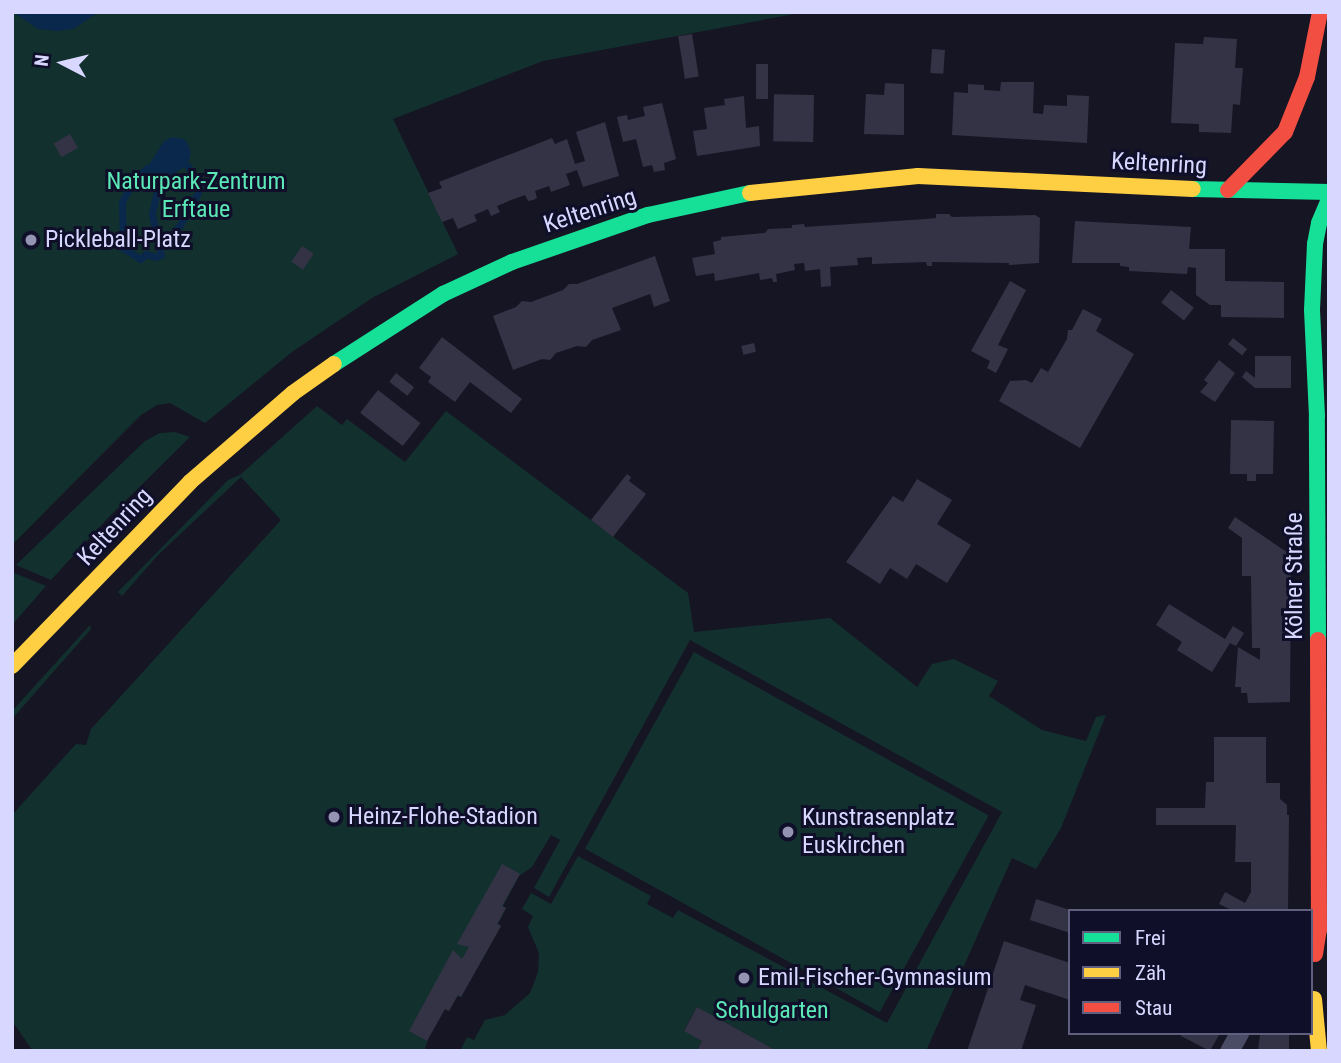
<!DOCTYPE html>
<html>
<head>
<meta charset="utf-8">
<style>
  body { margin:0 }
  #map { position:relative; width:1341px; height:1063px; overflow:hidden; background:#161524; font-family:"Roboto Condensed",sans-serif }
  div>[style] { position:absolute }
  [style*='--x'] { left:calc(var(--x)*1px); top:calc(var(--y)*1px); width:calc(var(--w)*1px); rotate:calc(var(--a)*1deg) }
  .green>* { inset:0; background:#12302e; transform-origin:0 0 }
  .water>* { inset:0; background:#0a284b }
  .stream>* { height:7px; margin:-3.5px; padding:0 3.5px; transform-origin:3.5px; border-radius:3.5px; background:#0a284b }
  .building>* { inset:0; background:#343346; transform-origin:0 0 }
  .street>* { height:19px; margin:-9.5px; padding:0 9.5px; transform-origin:9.5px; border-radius:9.5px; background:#4a4b65 }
  .fast>* { height:16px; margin:-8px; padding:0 8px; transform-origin:8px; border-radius:8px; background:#16e098 }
  .slow>* { height:16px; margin:-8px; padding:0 8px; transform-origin:8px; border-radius:8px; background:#ffcf43 }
  .jam>* { height:16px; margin:-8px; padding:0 8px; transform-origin:8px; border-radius:8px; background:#f24e42 }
  .dots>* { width:19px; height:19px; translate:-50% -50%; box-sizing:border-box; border:4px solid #100f2a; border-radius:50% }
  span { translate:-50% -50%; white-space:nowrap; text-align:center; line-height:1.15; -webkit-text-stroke:6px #100f2a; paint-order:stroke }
  .street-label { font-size:24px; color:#d8d7ff }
  .park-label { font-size:24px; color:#5be8b6 }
  .poi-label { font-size:24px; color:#d8d7ff }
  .left { translate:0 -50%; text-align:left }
  .frame { position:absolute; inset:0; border:14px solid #d8d7ff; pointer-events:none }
  .legend { position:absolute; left:1068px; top:909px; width:245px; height:126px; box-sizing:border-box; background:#100f2a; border:2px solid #605f7f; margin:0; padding:9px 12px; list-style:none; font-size:21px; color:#d8d7ff }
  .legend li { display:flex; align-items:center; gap:14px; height:35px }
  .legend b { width:35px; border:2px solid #605f7f }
  .north { position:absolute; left:28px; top:28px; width:70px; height:70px; -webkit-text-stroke:5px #100f2a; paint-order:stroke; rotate:277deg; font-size:19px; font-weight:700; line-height:28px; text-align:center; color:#d8d7ff }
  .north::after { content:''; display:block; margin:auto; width:24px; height:32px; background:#d8d7ff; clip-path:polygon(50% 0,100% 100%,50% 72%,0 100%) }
</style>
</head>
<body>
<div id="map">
  <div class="green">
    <i style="clip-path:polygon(12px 12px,805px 12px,543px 61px,393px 119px,458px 254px,372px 298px,292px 352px,205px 423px,170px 403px,157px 405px,141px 415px,12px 545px)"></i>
    <i style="clip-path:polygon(317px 406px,342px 425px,347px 419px,405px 462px,446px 411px,688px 593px,694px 632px,830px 618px,917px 687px,932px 664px,954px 659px,998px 681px,989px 696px,1042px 730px,1086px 741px,1096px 717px,1106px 715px,1061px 828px,1036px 869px,1012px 858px,926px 1051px,777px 1051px,697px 1007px,684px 1030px,702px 1041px,697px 1051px,460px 1051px,467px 1037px,474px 1040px,485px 1020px,505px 1015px,530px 993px,538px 972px,539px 953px,528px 927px,533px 916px,522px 909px,531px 893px,551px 904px,578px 856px,651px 896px,647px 904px,673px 918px,678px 910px,887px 1023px,1002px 812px,690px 640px,549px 897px,534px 888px,560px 840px,551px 835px,532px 867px,519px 876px,503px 906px,506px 908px,498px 924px,501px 926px,461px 997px,457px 996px,449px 1011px,445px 1009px,441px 1015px,428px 1039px,425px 1049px,427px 1051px,33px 1051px,12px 1021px,12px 815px,76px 744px,86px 745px,91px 729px,281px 520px,241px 477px,158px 555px,122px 596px,118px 592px,228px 480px,240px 475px)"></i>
    <i style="clip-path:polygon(175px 432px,190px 437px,109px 517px,51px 580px,16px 565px,145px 441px,160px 433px)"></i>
    <i style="clip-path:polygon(12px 572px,46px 586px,12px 625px)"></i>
    <i style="clip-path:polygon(90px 625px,91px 629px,12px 719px,12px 711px)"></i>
    <i style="left:694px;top:652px;width:337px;height:225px;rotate:29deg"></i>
  </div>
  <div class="water">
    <i style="clip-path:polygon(13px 12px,99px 12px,73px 29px,57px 31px,38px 29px)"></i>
    <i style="clip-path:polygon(173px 137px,184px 139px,188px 144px,191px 154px,187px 165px,172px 175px,154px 179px,147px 168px,164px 141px)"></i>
  </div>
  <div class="stream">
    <i style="--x:147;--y:168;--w:18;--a:137"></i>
    <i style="--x:134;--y:180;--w:25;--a:119"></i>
    <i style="--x:122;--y:202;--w:46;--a:88.8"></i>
    <i style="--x:123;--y:248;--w:20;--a:33"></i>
    <i style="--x:140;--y:259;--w:8;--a:-40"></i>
    <i style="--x:146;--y:254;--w:9;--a:18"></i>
    <i style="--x:155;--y:257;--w:6;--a:-18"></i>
    <i style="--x:161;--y:255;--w:42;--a:-102.4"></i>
    <i style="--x:152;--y:214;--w:35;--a:-78"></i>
    <i style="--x:159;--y:243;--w:4;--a:14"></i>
    <i style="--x:163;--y:244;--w:25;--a:-48"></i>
    <i style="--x:180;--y:225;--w:37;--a:-61"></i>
    <i style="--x:198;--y:193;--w:16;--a:-101"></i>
    <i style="--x:195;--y:177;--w:14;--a:-124"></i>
  </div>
  <div class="building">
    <i style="left:692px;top:34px;width:43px;height:14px;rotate:81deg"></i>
    <i style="clip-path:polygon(1204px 37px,1237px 39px,1235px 68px,1243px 68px,1240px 105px,1233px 104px,1231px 133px,1199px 132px,1199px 124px,1171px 123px,1175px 43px,1203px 44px)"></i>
    <i style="left:932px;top:49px;width:13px;height:24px;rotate:4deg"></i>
    <i style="left:756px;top:64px;width:12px;height:35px"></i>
    <i style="clip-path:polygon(1001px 82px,1034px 82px,1033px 113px,1043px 114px,1044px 105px,1067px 106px,1067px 95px,1089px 96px,1087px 143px,952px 135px,954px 92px,968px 93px,968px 84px,984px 85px,984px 90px,1000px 91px)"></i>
    <i style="clip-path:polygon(885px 83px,904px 84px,904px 135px,864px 134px,866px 94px,884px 95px)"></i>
    <i style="left:814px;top:95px;width:47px;height:40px;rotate:91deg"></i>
    <i style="clip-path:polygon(744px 96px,746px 128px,759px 126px,760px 146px,697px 156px,693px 131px,707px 129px,704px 108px,725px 105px,724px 99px)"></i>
    <i style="clip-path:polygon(662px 103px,676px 159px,664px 163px,665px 170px,654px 172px,652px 165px,643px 167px,636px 139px,623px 142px,617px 117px,627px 115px,628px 120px,645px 116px,643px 107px)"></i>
    <i style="clip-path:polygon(605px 122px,619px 176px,583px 187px,577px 170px,566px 174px,570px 185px,551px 192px,549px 186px,535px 191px,537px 198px,533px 200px,528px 201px,525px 195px,511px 200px,497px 206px,500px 212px,491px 216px,488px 209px,474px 215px,477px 221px,458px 229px,453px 218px,442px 222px,428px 193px,442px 188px,439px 182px,552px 138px,555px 144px,567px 139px,575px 164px,585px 161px,576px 132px)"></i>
    <i style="left:70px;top:134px;width:16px;height:19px;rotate:60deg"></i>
    <i style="clip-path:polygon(936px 214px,949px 214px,952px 217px,1035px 215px,1040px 218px,1039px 263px,1009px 265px,1009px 263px,932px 262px,932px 266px,927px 266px,926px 262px,872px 264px,872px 257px,857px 258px,858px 265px,830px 267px,831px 286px,821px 287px,820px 269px,805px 271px,804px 263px,794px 264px,795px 270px,776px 274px,777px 282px,773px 282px,772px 278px,760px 280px,759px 273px,715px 281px,714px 273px,696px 276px,692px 258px,715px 254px,713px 242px,721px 240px,721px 237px,765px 233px,768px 229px,792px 228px,792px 225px,804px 224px,805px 227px,926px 219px,936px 218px)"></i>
    <i style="clip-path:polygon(1075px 221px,1191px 227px,1189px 249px,1225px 249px,1225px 281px,1284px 282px,1284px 318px,1221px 317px,1221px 305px,1210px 305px,1196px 295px,1196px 268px,1188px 267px,1187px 274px,1129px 271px,1129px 267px,1120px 266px,1120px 263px,1072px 263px)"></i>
    <i style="left:302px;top:246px;width:14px;height:19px;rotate:34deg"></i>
    <i style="clip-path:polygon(655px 256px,670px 301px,654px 307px,650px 294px,612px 308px,621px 330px,592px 340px,586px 347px,577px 346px,556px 353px,550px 360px,542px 359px,513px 370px,493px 316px,516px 307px,522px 301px,531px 302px,563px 290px,569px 284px,577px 284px)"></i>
    <i style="clip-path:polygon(1010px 281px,1026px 290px,998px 345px,1008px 349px,996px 373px,987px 368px,990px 361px,971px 351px)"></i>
    <i style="left:1171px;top:290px;width:29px;height:16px;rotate:38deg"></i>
    <i style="clip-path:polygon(1083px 309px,1102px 319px,1096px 331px,1134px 354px,1080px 448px,999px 401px,1010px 381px,1026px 380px,1032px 383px,1041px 368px,1048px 372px,1067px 339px,1068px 330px,1072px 330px)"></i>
    <i style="clip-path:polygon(442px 337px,522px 399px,511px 413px,470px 382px,455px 402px,428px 382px,431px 377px,419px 368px)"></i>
    <i style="left:1233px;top:338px;width:18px;height:8px;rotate:38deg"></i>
    <i style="left:754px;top:343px;width:9px;height:13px;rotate:77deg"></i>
    <i style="clip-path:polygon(1255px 356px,1291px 356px,1291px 388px,1255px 388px,1242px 377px,1246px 371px,1255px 378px)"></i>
    <i style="clip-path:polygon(1219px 360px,1235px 373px,1215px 402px,1200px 392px,1208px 383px,1204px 380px)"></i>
    <i style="left:396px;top:373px;width:23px;height:11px;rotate:38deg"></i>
    <i style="left:378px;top:390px;width:54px;height:29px;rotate:38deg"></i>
    <i style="clip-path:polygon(1231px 420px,1274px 421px,1273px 474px,1256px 474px,1256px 481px,1247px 481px,1247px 474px,1230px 474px)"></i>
    <i style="clip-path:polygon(627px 474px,631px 477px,629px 481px,646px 494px,613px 537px,591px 520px)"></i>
    <i style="clip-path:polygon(917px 479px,952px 500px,937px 524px,971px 545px,947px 583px,916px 564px,907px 579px,890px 568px,880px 584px,846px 562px,893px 496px,903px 502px)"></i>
    <i style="clip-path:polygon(1235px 517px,1291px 555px,1290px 702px,1248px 703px,1247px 693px,1241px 693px,1241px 687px,1235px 687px,1238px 647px,1260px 660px,1260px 648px,1252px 648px,1251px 576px,1242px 576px,1242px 538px,1228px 528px)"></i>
    <i style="clip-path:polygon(1169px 604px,1225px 639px,1233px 626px,1244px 633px,1236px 646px,1230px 643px,1212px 672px,1177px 650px,1182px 642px,1156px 625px)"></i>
    <i style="clip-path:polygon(1214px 737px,1266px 737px,1266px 783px,1280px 783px,1280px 799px,1287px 805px,1287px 815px,1289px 815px,1288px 911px,1234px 911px,1219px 904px,1225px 892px,1245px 903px,1251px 892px,1251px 862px,1235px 862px,1236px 825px,1156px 825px,1156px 808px,1205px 808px,1206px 782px,1214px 782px)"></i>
    <i style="clip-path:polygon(502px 864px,520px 874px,502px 906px,506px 908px,497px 924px,501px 926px,461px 997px,458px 995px,449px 1011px,445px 1009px,427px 1041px,409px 1031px,453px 950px,462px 959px,469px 947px,457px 944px)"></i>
    <i style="clip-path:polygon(1036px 899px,1070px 910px,1070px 933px,1030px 920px)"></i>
    <i style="clip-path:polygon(1004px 941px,1070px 963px,1070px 1000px,1025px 985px,1020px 1000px,1036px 1005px,1021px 1051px,967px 1051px)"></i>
    <i style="clip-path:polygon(697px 1007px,777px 1051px,697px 1051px,702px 1041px,684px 1031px)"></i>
    <i style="clip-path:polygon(1182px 1033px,1220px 1033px,1210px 1051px,1181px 1036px)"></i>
    <i style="clip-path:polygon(1273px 1034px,1289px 1034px,1289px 1051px,1258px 1051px,1260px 1035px)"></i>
  </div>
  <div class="street">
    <i style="--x:1229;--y:1051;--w:21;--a:-61"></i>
  </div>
  <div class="fast">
    <i style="--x:1193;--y:189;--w:136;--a:1.3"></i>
    <i style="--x:334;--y:364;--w:130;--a:-32.7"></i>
    <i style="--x:443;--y:294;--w:76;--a:-24.9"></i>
    <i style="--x:512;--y:262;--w:144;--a:-19.1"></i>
    <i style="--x:648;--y:215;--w:104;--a:-12.2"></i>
    <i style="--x:1318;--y:640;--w:224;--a:-90.3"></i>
    <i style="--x:1317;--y:416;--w:106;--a:-92.7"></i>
    <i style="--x:1312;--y:310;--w:66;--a:-87.4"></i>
    <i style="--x:1315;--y:244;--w:21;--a:-79"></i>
    <i style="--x:1319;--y:223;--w:25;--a:-67"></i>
  </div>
  <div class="slow">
    <i style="--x:750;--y:193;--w:169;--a:-5.8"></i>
    <i style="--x:918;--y:176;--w:275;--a:2.7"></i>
    <i style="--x:12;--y:666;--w:256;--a:-45.9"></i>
    <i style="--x:190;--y:482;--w:136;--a:-40.8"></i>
    <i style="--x:293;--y:393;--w:50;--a:-35.3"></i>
    <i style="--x:1314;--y:999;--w:52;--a:84.5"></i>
  </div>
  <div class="jam">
    <i style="--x:1228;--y:190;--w:81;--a:-45.5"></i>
    <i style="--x:1285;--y:132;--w:59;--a:-68.2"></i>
    <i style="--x:1307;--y:77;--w:66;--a:-78.7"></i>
    <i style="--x:1315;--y:954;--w:24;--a:-81"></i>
    <i style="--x:1319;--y:930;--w:290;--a:-90.2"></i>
  </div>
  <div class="dots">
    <i style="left:31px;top:240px;background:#9493b2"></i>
    <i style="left:334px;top:817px;background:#9493b2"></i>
    <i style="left:788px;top:832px;background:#9493b2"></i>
    <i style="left:744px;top:978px;background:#9493b2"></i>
  </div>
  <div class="street-label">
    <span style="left:1159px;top:164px;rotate:3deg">Keltenring</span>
    <span style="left:590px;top:211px;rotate:-18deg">Keltenring</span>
    <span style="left:115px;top:527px;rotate:-47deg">Keltenring</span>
    <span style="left:1295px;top:576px;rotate:-90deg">Kölner Straße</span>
  </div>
  <div class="park-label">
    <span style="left:196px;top:196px">Naturpark-Zentrum<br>Erftaue</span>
    <span style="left:772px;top:1011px">Schulgarten</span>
  </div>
  <div class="poi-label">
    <span class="left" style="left:45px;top:240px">Pickleball-Platz</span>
    <span class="left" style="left:348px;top:817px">Heinz-Flohe-Stadion</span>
    <span class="left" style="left:802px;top:832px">Kunstrasenplatz<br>Euskirchen</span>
    <span class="left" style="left:758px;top:978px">Emil-Fischer-Gymnasium</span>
  </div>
  <div class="frame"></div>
  <ul class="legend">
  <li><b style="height:9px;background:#16e098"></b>Frei</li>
  <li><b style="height:9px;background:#ffcf43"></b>Zäh</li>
  <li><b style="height:9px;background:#f24e42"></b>Stau</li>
  </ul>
  <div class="north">N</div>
</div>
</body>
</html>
